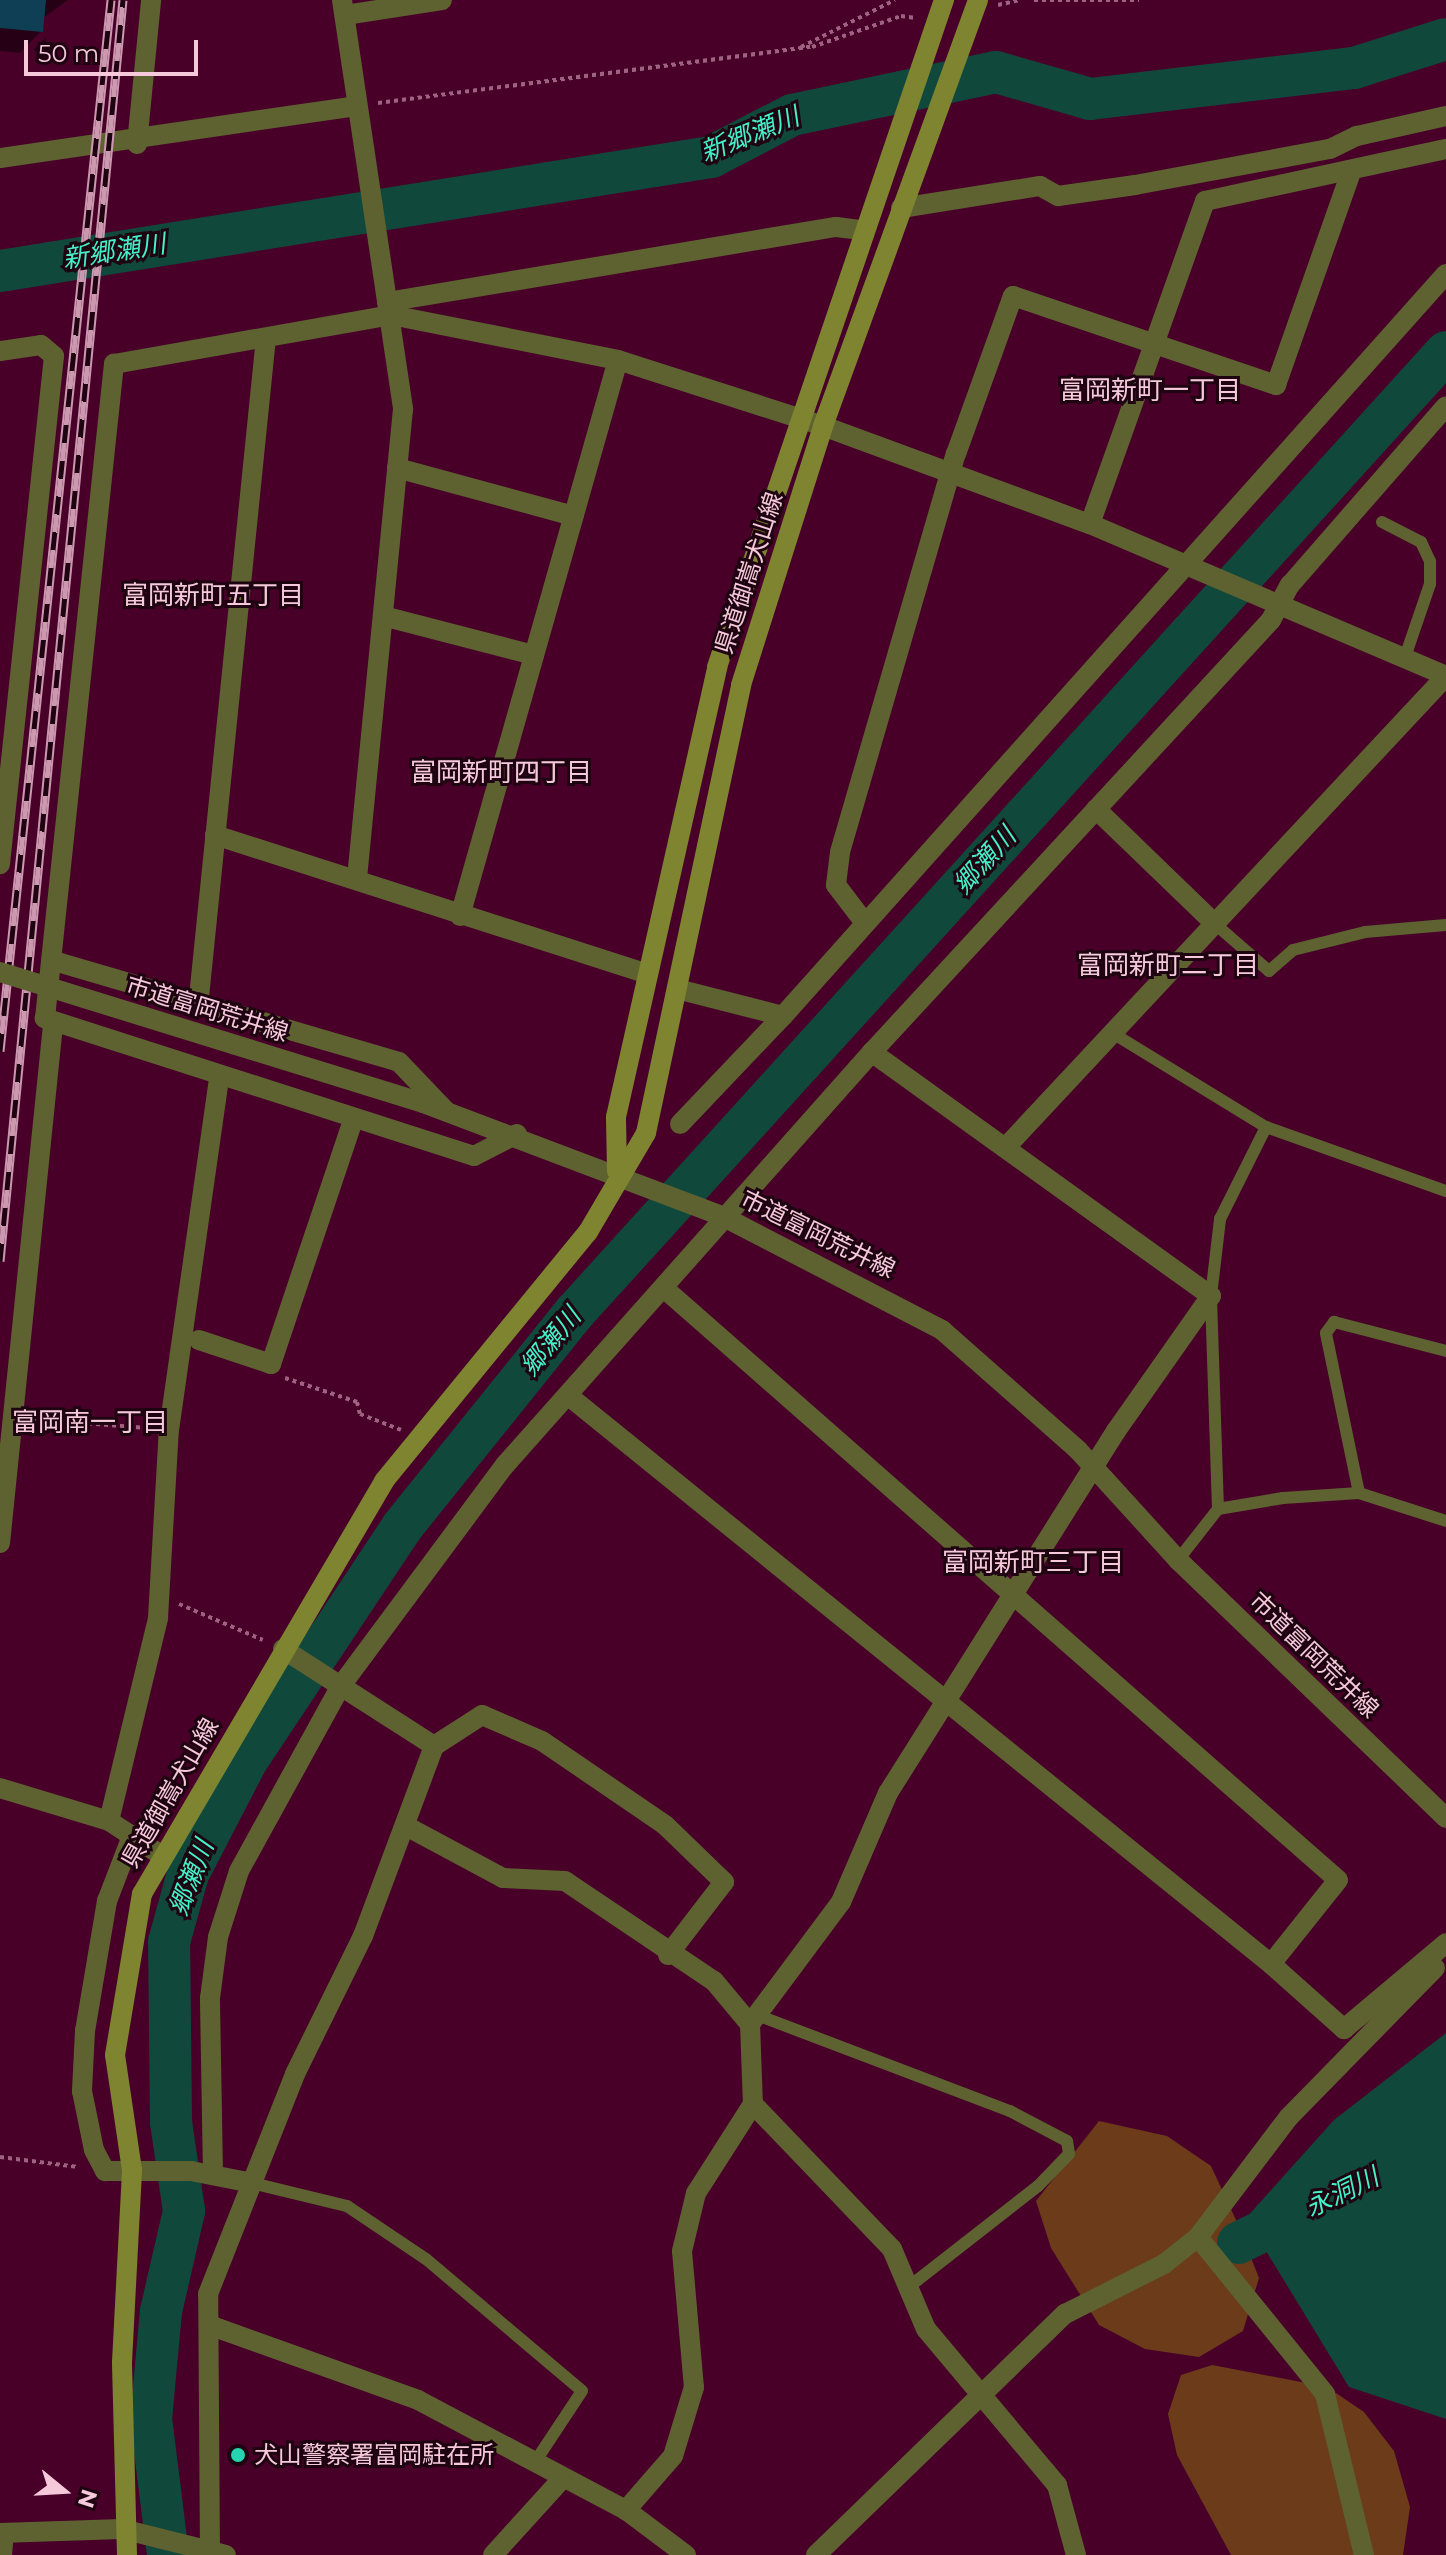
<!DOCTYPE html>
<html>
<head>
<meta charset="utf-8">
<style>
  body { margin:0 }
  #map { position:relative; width:1446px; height:2555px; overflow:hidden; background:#480029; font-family:Montserrat,"Noto Sans JP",sans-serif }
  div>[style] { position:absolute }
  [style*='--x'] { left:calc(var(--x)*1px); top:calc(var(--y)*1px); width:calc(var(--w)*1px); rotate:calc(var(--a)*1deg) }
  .green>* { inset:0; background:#6b3b1a }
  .water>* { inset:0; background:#10493c }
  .shadow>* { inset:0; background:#0007 }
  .river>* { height:42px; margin:-21px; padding:0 21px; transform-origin:21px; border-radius:21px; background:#10493c }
  .building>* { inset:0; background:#0f3f55 }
  .path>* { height:4px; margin-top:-2px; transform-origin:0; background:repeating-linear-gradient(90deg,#9d6380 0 4px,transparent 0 8px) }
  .service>* { height:12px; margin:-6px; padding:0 6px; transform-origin:6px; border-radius:6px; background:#5e6231 }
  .minor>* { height:20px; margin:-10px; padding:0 10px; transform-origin:10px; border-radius:10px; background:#5e6231 }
  .tertiary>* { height:20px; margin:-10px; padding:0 10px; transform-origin:10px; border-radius:10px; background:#5e6231 }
  .secondary>* { height:20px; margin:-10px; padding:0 10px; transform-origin:10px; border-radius:10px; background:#7e8430 }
  .rail>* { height:9px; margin-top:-4.5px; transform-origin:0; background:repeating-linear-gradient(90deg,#1e0310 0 18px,#cb98af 0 36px); box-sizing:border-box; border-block:2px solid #cb98af }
  .tertiary-bridge>* { height:20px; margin:-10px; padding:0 10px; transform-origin:10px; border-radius:10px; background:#5e6231 }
  .dots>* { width:22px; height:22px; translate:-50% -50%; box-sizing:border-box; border:4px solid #1e0310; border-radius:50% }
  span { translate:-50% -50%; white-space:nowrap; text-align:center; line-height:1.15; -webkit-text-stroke:6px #1e0310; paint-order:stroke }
  .street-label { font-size:24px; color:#f5c9da }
  .poi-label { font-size:24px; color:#f5c9da }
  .left { translate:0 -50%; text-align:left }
  .water-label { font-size:26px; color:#44f0c8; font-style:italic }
  .neighbourhood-label { font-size:26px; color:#f5c9da }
  .north { position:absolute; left:24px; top:2451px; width:80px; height:80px; -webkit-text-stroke:6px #1e0310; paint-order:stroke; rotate:108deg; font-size:22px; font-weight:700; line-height:32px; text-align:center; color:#f5c9da }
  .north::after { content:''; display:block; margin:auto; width:28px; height:36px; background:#f5c9da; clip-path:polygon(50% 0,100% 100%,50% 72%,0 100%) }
  .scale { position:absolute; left:24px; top:40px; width:174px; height:36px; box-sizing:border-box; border:4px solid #f5c9da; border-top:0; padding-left:10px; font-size:24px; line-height:28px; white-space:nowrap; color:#f5c9da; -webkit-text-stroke:6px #1e0310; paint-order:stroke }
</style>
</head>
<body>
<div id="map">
  <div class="green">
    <i style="clip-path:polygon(1099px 2121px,1167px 2136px,1211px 2166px,1236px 2220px,1259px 2278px,1243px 2331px,1199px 2357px,1145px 2349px,1099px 2325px,1051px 2248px,1036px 2201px)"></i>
    <i style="clip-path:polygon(1212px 2365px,1327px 2387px,1364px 2412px,1394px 2451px,1410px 2507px,1403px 2555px,1231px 2555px,1177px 2455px,1168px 2414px,1181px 2375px)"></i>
  </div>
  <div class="water">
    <i style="clip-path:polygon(1446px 2033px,1446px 2419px,1349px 2387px,1246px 2218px,1334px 2120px)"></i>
  </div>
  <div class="shadow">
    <i style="clip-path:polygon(0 0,68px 0,43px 18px,41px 31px,20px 53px,0 51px)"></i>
  </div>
  <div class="river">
    <i style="--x:0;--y:271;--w:720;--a:-9.11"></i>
    <i style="--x:711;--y:157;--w:91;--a:-27.4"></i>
    <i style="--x:792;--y:115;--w:208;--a:-11.9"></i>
    <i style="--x:996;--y:72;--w:98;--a:16"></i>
    <i style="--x:1090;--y:99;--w:266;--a:-6.7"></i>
    <i style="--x:1354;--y:68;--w:96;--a:-17.5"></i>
    <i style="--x:1238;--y:2243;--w:78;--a:-25.9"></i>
    <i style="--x:168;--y:2555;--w:137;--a:-97.1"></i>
    <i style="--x:151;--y:2419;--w:108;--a:-84.7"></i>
    <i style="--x:161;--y:2311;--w:103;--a:-77"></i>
    <i style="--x:184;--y:2211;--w:90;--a:-98.3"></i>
    <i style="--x:171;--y:2122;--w:180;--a:-90.6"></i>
    <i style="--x:169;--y:1942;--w:71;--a:-74.4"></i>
    <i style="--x:188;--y:1874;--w:126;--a:-62.6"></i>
    <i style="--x:246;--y:1762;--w:282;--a:-56.4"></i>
    <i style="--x:402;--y:1527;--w:276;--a:-51.2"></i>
    <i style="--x:575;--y:1312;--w:1296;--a:-47.78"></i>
  </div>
  <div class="building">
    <i style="clip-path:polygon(0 0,46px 0,43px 32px,0 28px)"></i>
  </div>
  <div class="path">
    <i style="--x:1034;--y:0;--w:105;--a:0"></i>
    <i style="--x:998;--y:5;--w:22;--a:-13"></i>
    <i style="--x:801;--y:47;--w:105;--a:-26.6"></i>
    <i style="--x:378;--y:103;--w:438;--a:-7.4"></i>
    <i style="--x:812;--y:47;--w:94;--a:-19.2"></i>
    <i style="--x:901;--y:16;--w:15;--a:8"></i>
    <i style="--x:285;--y:1378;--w:76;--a:18.4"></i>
    <i style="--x:357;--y:1402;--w:12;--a:76"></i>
    <i style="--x:360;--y:1414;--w:44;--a:21.3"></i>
    <i style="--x:32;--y:1419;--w:115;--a:4.5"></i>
    <i style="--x:179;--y:1604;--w:91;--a:23.2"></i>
    <i style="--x:0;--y:2157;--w:79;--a:7.3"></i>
  </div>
  <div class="service">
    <i style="--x:1382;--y:522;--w:44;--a:27.1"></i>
    <i style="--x:1421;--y:542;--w:21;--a:65"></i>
    <i style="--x:1430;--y:561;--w:23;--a:90"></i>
    <i style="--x:1430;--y:584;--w:77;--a:108.9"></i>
    <i style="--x:1214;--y:923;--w:73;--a:41.1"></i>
    <i style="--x:1269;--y:971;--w:32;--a:-41"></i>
    <i style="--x:1293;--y:950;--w:74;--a:-14"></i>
    <i style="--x:1365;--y:932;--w:81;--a:-4.9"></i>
    <i style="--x:1114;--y:1034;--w:178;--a:31.5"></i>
    <i style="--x:1266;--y:1127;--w:191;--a:19.6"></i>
    <i style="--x:1359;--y:1493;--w:163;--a:-101.7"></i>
    <i style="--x:1326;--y:1333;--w:14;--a:-54"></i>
    <i style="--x:1334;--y:1322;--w:116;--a:14.5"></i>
    <i style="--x:1218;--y:1509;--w:213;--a:-91.9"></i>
    <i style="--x:1211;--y:1296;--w:78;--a:-83.3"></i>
    <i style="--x:1220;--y:1219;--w:103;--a:-63.4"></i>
    <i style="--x:1178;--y:1560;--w:65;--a:-51.9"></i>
    <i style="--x:1218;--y:1509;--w:66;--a:-9.6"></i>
    <i style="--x:1283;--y:1498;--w:76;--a:-3.8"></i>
    <i style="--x:1359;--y:1493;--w:91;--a:17.8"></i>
    <i style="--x:757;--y:2015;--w:271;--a:20.8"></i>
    <i style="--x:1010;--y:2111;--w:64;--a:27.8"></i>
    <i style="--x:1067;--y:2141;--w:13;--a:81"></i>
    <i style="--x:1069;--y:2154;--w:45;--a:134.1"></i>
    <i style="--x:1038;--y:2186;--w:167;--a:142"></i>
    <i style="--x:252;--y:2183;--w:98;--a:13.6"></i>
    <i style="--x:347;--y:2206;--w:95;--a:33.9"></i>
    <i style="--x:426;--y:2259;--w:204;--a:40.2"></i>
    <i style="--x:582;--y:2391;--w:82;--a:123.5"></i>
  </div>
  <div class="minor">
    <i style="--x:342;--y:0;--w:414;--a:81.5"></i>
    <i style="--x:403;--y:409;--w:473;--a:95.6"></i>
    <i style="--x:345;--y:15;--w:98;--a:-8.8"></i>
    <i style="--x:137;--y:144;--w:145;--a:-84.4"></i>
    <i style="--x:0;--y:158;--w:360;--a:-8.3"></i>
    <i style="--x:901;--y:208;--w:141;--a:-9"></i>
    <i style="--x:1040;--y:186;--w:21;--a:29"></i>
    <i style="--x:1058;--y:196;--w:78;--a:-8.1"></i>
    <i style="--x:1135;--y:185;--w:198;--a:-10.5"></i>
    <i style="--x:1330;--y:149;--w:30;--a:-26"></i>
    <i style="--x:1357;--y:136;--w:91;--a:-12.7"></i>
    <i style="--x:387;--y:302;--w:455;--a:-9.5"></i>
    <i style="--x:836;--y:227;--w:26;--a:7"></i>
    <i style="--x:0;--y:351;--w:41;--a:-8.3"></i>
    <i style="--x:41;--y:345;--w:17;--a:40"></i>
    <i style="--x:54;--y:356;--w:511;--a:96.07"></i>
    <i style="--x:397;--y:468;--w:183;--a:15.2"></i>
    <i style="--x:1090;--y:524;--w:343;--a:-70.4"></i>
    <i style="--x:1205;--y:201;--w:247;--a:-12.2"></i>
    <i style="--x:383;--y:616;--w:156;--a:14.5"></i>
    <i style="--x:1096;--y:809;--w:164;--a:44"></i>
    <i style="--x:215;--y:835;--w:453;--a:17.8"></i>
    <i style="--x:460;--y:916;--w:578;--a:-74.14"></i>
    <i style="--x:865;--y:923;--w:48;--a:-127.3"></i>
    <i style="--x:836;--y:885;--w:33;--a:-83"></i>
    <i style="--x:840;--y:852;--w:415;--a:-73.8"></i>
    <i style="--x:956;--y:454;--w:168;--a:-70.2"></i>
    <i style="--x:1013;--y:296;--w:278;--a:18.7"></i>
    <i style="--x:1276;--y:385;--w:226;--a:-70.6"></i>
    <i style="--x:54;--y:961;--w:359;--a:16.3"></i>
    <i style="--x:399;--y:1062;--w:69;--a:46.2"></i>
    <i style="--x:677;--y:989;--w:109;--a:14.3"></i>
    <i style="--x:783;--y:1016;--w:995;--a:-48.22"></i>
    <i style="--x:198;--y:1007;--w:672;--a:-84.2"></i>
    <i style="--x:680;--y:1124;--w:149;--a:-46.4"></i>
    <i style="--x:517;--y:1134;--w:48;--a:152.9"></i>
    <i style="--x:474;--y:1156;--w:451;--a:-162.2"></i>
    <i style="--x:45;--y:1018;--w:658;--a:-83.98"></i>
    <i style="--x:114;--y:364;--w:281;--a:-10"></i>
    <i style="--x:391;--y:315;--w:231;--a:11.2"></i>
    <i style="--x:618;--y:360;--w:215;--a:17.8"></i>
    <i style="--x:1005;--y:1148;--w:646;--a:-46.94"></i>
    <i style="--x:666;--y:1290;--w:894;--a:41.28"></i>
    <i style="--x:1338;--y:1880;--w:107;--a:128.6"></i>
    <i style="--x:1271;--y:1964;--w:98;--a:41.7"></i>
    <i style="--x:1344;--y:2029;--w:133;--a:-40.1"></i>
    <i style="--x:199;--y:1340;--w:76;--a:18.4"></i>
    <i style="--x:271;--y:1364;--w:257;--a:-71.4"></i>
    <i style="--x:570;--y:1397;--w:902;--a:38.97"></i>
    <i style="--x:0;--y:1543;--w:521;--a:-84.16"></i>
    <i style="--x:283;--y:1649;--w:179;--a:32.7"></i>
    <i style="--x:0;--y:1788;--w:114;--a:16.8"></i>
    <i style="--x:109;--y:1821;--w:62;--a:33.2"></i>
    <i style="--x:109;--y:1821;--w:209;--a:-76.4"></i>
    <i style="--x:158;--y:1618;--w:188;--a:-86.7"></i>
    <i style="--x:169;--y:1430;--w:355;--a:-81.9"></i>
    <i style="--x:406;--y:1826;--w:110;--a:28.2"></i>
    <i style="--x:503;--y:1878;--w:62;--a:2.8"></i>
    <i style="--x:565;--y:1881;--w:179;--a:33.9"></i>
    <i style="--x:714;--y:1981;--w:56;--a:50.1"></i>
    <i style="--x:750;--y:2024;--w:80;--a:87.9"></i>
    <i style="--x:753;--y:2104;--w:106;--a:122.6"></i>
    <i style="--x:696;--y:2193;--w:60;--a:103.6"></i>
    <i style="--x:682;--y:2251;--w:137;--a:85"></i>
    <i style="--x:694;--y:2387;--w:72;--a:106.9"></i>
    <i style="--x:673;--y:2456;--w:72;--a:131"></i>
    <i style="--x:132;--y:1836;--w:70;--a:111"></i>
    <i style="--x:107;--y:1901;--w:132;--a:99.6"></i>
    <i style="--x:85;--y:2031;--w:60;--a:92.9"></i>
    <i style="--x:82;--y:2091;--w:60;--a:78.5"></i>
    <i style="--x:94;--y:2150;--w:24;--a:62"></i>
    <i style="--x:105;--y:2171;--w:86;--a:0"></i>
    <i style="--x:191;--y:2171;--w:62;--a:11.1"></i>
    <i style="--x:750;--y:2024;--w:152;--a:-53.3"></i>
    <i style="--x:841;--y:1902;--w:119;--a:-66.7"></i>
    <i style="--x:888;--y:1793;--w:428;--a:-57.8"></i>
    <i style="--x:1116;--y:1431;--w:165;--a:-54.9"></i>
    <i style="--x:1211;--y:1296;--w:418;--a:-144.3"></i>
    <i style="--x:753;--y:2104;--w:201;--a:46.2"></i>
    <i style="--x:892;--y:2249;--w:87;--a:67"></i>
    <i style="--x:926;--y:2329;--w:204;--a:50"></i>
    <i style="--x:1057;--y:2485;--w:73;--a:74.8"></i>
    <i style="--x:213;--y:2174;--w:176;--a:-91"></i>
    <i style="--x:210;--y:1998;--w:62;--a:-82.5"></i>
    <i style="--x:218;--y:1937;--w:69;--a:-72.3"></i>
    <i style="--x:239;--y:1871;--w:210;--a:-61.2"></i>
    <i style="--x:340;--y:1687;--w:277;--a:-53.4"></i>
    <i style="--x:505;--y:1465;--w:553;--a:-48.38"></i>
    <i style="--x:872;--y:1052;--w:588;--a:-47.27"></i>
    <i style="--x:1271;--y:620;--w:40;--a:-62"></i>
    <i style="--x:1290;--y:585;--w:237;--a:-48.9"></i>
    <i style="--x:1198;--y:2237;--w:202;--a:51"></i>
    <i style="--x:1325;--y:2394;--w:166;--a:76.4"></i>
    <i style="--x:209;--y:2325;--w:222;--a:19.7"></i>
    <i style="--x:418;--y:2400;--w:235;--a:27.9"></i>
    <i style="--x:626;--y:2510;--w:75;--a:36.9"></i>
    <i style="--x:0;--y:2533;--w:122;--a:-1.9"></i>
    <i style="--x:122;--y:2529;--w:107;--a:14"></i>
    <i style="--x:2;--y:2555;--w:22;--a:-85"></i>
    <i style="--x:210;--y:2555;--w:261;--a:-90.4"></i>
    <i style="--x:208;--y:2294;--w:237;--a:-68.4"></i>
    <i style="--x:295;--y:2074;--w:154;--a:-63.8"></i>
    <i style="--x:363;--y:1936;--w:203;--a:-69.5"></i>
    <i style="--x:434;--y:1746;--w:57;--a:-32.9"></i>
    <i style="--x:482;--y:1715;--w:65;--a:23.4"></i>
    <i style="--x:542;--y:1741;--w:149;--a:34.3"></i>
    <i style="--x:665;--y:1825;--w:82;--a:44"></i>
    <i style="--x:724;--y:1882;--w:92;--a:127.5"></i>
    <i style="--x:493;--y:2555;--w:103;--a:-47.8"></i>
    <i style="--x:816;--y:2555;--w:347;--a:-44.1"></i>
    <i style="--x:1065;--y:2314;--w:111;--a:-26.8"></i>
    <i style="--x:1164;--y:2264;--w:43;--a:-38.5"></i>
    <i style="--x:1198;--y:2237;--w:149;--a:-52.9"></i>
    <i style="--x:1288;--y:2118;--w:210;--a:-45.6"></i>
  </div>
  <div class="tertiary">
    <i style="--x:823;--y:426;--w:284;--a:20.2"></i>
    <i style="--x:1090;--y:524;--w:387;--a:23.1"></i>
    <i style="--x:423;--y:1103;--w:322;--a:20.7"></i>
    <i style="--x:724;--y:1217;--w:246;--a:27.4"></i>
    <i style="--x:942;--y:1330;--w:181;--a:41.4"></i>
    <i style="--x:1078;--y:1450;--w:149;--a:47.7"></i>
    <i style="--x:1178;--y:1560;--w:372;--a:43.9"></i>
  </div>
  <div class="secondary">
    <i style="--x:617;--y:1171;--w:54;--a:-91.1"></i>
    <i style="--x:616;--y:1117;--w:461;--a:-77.3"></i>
    <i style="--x:717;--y:667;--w:705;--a:-71.21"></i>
    <i style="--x:127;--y:2555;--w:193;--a:-91.5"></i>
    <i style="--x:122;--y:2362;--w:192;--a:-87"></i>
    <i style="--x:132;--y:2170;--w:116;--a:-98.4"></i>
    <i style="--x:115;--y:2055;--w:163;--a:-80.5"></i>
    <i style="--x:142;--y:1894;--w:479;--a:-59.6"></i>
    <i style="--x:384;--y:1481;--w:322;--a:-50.7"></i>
    <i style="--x:588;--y:1232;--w:115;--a:-59.6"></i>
    <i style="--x:646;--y:1133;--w:458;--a:-78"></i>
    <i style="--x:741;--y:685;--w:272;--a:-72.4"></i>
    <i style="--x:823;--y:426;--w:453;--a:-70"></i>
  </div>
  <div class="rail">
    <i style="--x:0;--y:1051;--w:1057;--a:-83.97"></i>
    <i style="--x:0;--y:1261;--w:1267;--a:-84.43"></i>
  </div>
  <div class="tertiary-bridge">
    <i style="--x:0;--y:972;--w:443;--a:17.2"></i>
  </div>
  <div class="dots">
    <i style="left:238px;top:2455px;background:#24d5af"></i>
  </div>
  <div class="street-label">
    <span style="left:749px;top:573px;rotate:-72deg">県道御嵩犬山線</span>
    <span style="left:207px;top:1009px;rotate:17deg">市道富岡荒井線</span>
    <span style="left:818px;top:1234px;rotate:26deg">市道富岡荒井線</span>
    <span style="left:1314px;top:1655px;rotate:44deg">市道富岡荒井線</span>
    <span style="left:170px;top:1793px;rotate:-60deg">県道御嵩犬山線</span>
  </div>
  <div class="poi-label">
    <span class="left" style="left:254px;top:2455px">犬山警察署富岡駐在所</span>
  </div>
  <div class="water-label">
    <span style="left:750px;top:135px;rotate:-22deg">新郷瀬川</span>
    <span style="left:114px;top:252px;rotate:-9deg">新郷瀬川</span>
    <span style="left:985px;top:861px;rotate:-48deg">郷瀬川</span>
    <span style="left:551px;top:1342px;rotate:-51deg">郷瀬川</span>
    <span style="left:192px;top:1878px;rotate:-69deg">郷瀬川</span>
    <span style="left:1342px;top:2193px;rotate:-26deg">永洞川</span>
  </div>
  <div class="neighbourhood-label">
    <span style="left:1150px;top:391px">富岡新町一丁目</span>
    <span style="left:213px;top:596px">富岡新町五丁目</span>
    <span style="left:501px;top:773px">富岡新町四丁目</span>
    <span style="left:1168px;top:966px">富岡新町二丁目</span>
    <span style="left:90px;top:1423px">富岡南一丁目</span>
    <span style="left:1033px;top:1563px">富岡新町三丁目</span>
  </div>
  <div class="north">N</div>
  <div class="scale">50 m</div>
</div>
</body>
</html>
